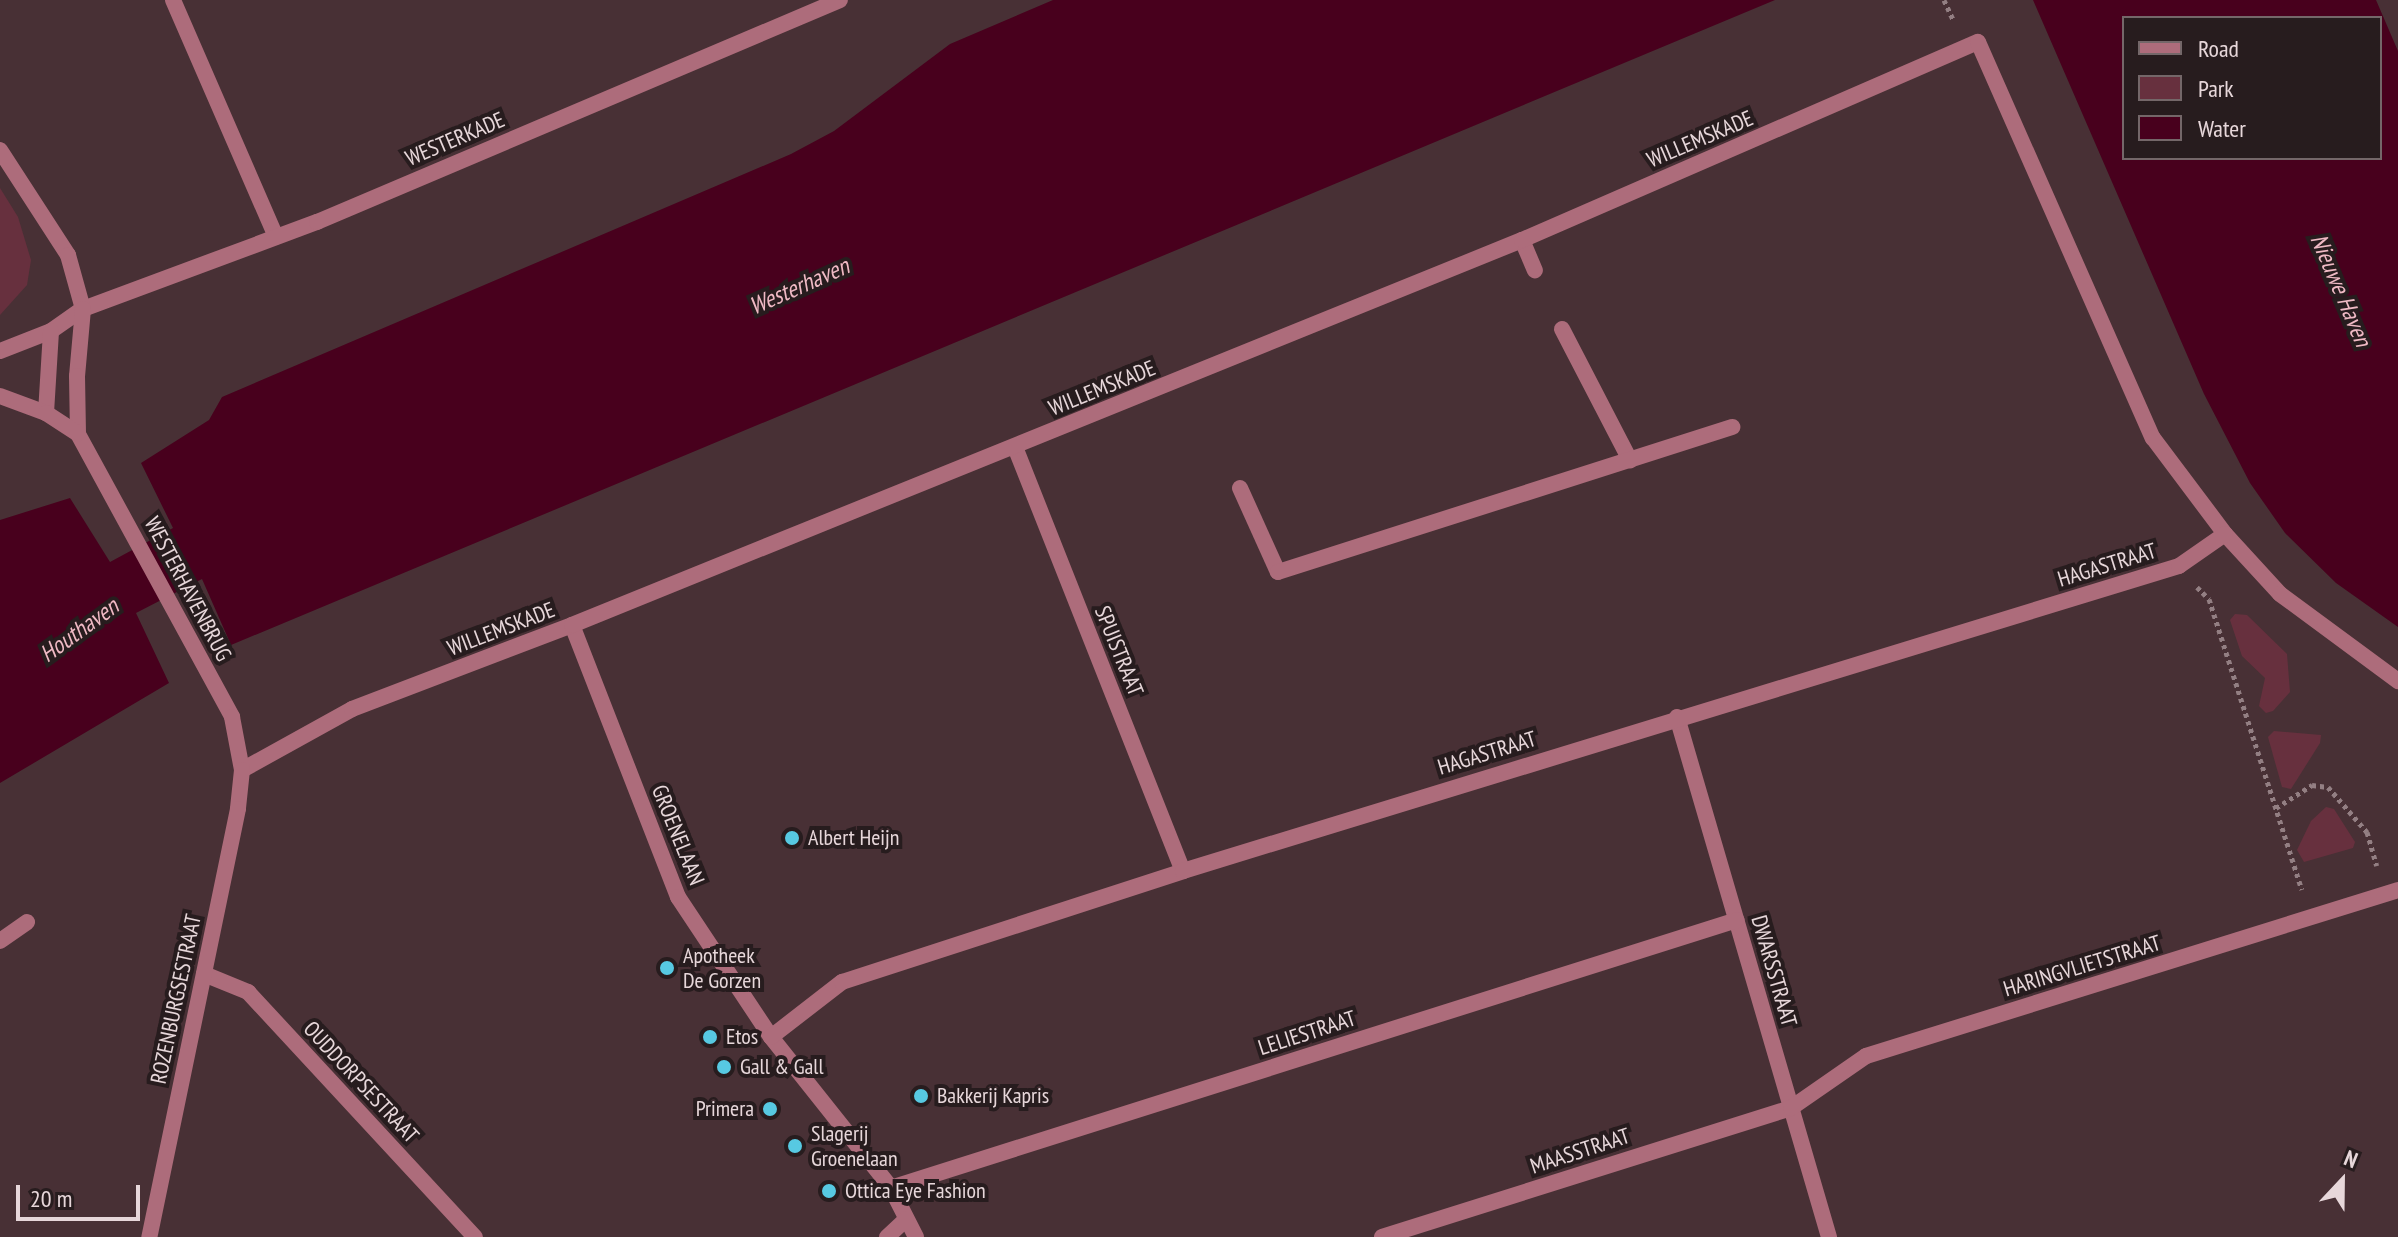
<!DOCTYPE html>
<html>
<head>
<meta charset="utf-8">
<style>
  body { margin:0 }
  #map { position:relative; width:2398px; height:1237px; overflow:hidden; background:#483035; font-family:"PT Sans Narrow",sans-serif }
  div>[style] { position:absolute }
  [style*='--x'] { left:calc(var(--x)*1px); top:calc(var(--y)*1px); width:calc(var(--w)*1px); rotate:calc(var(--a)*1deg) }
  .green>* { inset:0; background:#67303e }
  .water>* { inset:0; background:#48001d }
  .path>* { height:5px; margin-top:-2.5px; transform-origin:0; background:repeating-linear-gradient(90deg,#937f83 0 4px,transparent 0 8px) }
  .service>* { height:16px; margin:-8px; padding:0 8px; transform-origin:8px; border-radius:8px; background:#ad6c7b }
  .minor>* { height:16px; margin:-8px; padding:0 8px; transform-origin:8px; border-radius:8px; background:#ad6c7b }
  .tertiary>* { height:16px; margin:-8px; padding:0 8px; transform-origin:8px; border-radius:8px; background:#ad6c7b }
  .dots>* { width:22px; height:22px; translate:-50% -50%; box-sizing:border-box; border:4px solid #271c1e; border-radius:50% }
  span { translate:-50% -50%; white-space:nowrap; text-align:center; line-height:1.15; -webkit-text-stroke:8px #271c1e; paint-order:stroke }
  .street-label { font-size:22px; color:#e7d7da }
  .poi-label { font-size:22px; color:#e7d7da }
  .left { translate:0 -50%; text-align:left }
  .right { translate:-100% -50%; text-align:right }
  .water-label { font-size:24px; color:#efb9c4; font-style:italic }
  .legend { position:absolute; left:2122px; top:16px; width:260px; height:144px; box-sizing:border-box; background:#271c1e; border:2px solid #746769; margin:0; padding:10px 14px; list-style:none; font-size:24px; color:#e7d7da }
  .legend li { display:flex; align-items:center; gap:16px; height:40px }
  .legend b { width:40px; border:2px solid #746769 }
  .north { position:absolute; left:2302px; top:1141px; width:80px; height:80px; -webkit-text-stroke:6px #271c1e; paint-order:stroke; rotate:22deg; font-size:22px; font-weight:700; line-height:32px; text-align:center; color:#e7d7da }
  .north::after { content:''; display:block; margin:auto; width:28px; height:36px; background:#e7d7da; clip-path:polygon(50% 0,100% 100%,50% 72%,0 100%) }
  .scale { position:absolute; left:16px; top:1185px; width:124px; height:36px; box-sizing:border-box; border:4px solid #e7d7da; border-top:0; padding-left:10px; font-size:24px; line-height:28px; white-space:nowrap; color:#e7d7da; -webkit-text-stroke:6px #271c1e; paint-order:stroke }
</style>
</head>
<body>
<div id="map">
  <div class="green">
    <i style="clip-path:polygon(0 188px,18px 217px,31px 260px,27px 285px,0 315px)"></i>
    <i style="clip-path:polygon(2235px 614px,2247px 615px,2287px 654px,2290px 692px,2273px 711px,2266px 713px,2259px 706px,2265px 678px,2242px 656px,2230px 620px)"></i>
    <i style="clip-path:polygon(2274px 731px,2321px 735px,2320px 743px,2291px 789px,2282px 787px,2268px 737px)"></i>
    <i style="clip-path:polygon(2326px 807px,2334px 809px,2355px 842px,2353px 848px,2304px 862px,2297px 850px,2311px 821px)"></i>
  </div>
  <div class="water">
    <i style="clip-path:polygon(1053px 0,1775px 0,231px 645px,202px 579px,136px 613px,169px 683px,0 783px,0 520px,70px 498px,110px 562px,173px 528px,141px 463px,209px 420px,222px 397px,791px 154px,834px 131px,950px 44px)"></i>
    <i style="clip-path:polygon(evenodd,2033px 0,2376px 0,2398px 51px,2398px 627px,2336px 583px,2285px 533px,2250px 483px,2204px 394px,2033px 0,2380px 18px,2380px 158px,2124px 158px,2124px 18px,2380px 18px)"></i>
  </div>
  <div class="path">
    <i style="--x:1944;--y:0;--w:23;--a:65"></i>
    <i style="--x:2197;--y:587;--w:17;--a:45"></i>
    <i style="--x:2209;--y:599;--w:305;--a:72.3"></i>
    <i style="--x:2276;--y:808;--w:43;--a:-32.6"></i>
    <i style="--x:2312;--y:785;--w:16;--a:7"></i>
    <i style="--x:2328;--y:787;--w:60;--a:49.1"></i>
    <i style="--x:2367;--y:832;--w:35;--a:74"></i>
  </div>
  <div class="service">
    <i style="--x:173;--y:0;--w:258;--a:66.5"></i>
    <i style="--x:1522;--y:240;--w:33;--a:67"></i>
    <i style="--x:1562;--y:329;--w:148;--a:62.6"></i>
    <i style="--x:1240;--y:488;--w:92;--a:65.7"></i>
    <i style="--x:1278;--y:572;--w:477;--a:-17.7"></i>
  </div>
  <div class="minor">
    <i style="--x:0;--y:351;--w:55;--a:-21.4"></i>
    <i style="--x:51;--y:331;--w:39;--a:-35"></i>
    <i style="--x:83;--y:309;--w:250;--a:-20.4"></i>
    <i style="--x:317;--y:222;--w:568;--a:-23"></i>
    <i style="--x:46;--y:413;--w:82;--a:-86.5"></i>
    <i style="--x:1015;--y:447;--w:456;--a:68.4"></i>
    <i style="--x:572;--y:625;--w:292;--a:68.7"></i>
    <i style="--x:678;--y:897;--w:168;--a:56.4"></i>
    <i style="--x:771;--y:1037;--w:193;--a:51.5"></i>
    <i style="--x:891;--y:1188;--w:55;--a:63"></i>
    <i style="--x:1677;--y:717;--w:542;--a:73.71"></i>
    <i style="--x:242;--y:770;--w:126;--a:-29"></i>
    <i style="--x:352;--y:709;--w:235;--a:-20.9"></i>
    <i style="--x:572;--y:625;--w:1025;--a:-22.06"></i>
    <i style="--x:1522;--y:240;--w:497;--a:-23.5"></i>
    <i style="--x:1978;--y:42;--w:433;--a:66.2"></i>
    <i style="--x:2153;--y:438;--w:120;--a:53.1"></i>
    <i style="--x:2225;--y:534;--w:81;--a:47.5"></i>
    <i style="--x:2280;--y:594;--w:147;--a:36.4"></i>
    <i style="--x:0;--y:941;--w:33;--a:-35"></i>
    <i style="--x:204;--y:974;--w:48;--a:22.2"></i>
    <i style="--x:248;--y:992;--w:334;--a:47.2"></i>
    <i style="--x:771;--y:1037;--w:90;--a:-37.8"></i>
    <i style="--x:842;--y:982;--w:359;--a:-18"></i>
    <i style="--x:1183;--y:871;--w:1042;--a:-17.03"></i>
    <i style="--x:2179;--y:566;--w:56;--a:-34.8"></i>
    <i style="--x:891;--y:1188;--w:887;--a:-17.58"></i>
    <i style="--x:887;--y:1237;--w:26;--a:-43"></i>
    <i style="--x:1382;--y:1237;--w:429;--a:-17.5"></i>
    <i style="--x:1791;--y:1108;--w:91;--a:-34.7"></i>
    <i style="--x:1866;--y:1056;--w:557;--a:-17.33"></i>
  </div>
  <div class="tertiary">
    <i style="--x:0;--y:150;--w:125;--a:57.1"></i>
    <i style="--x:68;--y:255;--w:56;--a:74.5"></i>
    <i style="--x:83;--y:309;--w:67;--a:95.1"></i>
    <i style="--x:77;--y:376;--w:58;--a:89"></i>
    <i style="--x:78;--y:434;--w:322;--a:61.4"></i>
    <i style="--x:232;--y:717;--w:54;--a:79.3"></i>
    <i style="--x:242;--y:770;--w:39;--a:96"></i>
    <i style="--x:238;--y:809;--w:437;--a:101.7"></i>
    <i style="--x:0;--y:396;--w:49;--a:20.3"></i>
    <i style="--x:46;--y:413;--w:38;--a:33"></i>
  </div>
  <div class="dots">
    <i style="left:792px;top:838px;background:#57c9e2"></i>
    <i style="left:667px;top:968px;background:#57c9e2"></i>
    <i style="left:710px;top:1037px;background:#57c9e2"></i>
    <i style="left:724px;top:1067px;background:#57c9e2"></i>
    <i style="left:921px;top:1096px;background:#57c9e2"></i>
    <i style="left:770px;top:1109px;background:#57c9e2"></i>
    <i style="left:795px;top:1146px;background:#57c9e2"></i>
    <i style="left:829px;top:1191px;background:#57c9e2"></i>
  </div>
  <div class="street-label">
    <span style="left:455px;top:139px;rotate:-23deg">WESTERKADE</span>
    <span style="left:1700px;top:139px;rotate:-23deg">WILLEMSKADE</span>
    <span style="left:1102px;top:388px;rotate:-22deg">WILLEMSKADE</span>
    <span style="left:2107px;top:565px;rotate:-17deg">HAGASTRAAT</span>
    <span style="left:188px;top:589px;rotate:62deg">WESTERHAVENBRUG</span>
    <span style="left:501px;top:629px;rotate:-21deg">WILLEMSKADE</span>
    <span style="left:1119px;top:651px;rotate:68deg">SPUISTRAAT</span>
    <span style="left:1487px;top:753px;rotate:-17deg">HAGASTRAAT</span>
    <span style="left:678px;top:835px;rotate:68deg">GROENELAAN</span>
    <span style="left:2082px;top:966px;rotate:-17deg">HARINGVLIETSTRAAT</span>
    <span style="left:1774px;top:971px;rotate:74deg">DWARSSTRAAT</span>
    <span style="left:176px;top:999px;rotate:-78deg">ROZENBURGSESTRAAT</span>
    <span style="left:1307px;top:1033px;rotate:-18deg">LELIESTRAAT</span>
    <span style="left:361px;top:1082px;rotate:47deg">OUDDORPSESTRAAT</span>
    <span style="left:1580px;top:1151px;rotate:-18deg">MAASSTRAAT</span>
  </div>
  <div class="poi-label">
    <span class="left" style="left:808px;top:838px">Albert Heijn</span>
    <span class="left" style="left:683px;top:968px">Apotheek<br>De Gorzen</span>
    <span class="left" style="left:726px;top:1037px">Etos</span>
    <span class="left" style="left:740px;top:1067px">Gall &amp; Gall</span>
    <span class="left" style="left:937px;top:1096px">Bakkerij Kapris</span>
    <span class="right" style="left:754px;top:1109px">Primera</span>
    <span class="left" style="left:811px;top:1146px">Slagerij<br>Groenelaan</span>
    <span class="left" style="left:845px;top:1191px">Ottica Eye Fashion</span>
  </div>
  <div class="water-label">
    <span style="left:799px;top:286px;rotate:-24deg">Westerhaven</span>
    <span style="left:2341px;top:290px;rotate:67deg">Nieuwe Haven</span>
    <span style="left:79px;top:630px;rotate:-36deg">Houthaven</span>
  </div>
  <ul class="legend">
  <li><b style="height:10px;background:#ad6c7b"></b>Road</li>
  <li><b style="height:22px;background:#67303e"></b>Park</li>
  <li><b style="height:22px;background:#48001d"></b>Water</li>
  </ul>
  <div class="north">N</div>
  <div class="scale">20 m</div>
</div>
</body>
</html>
